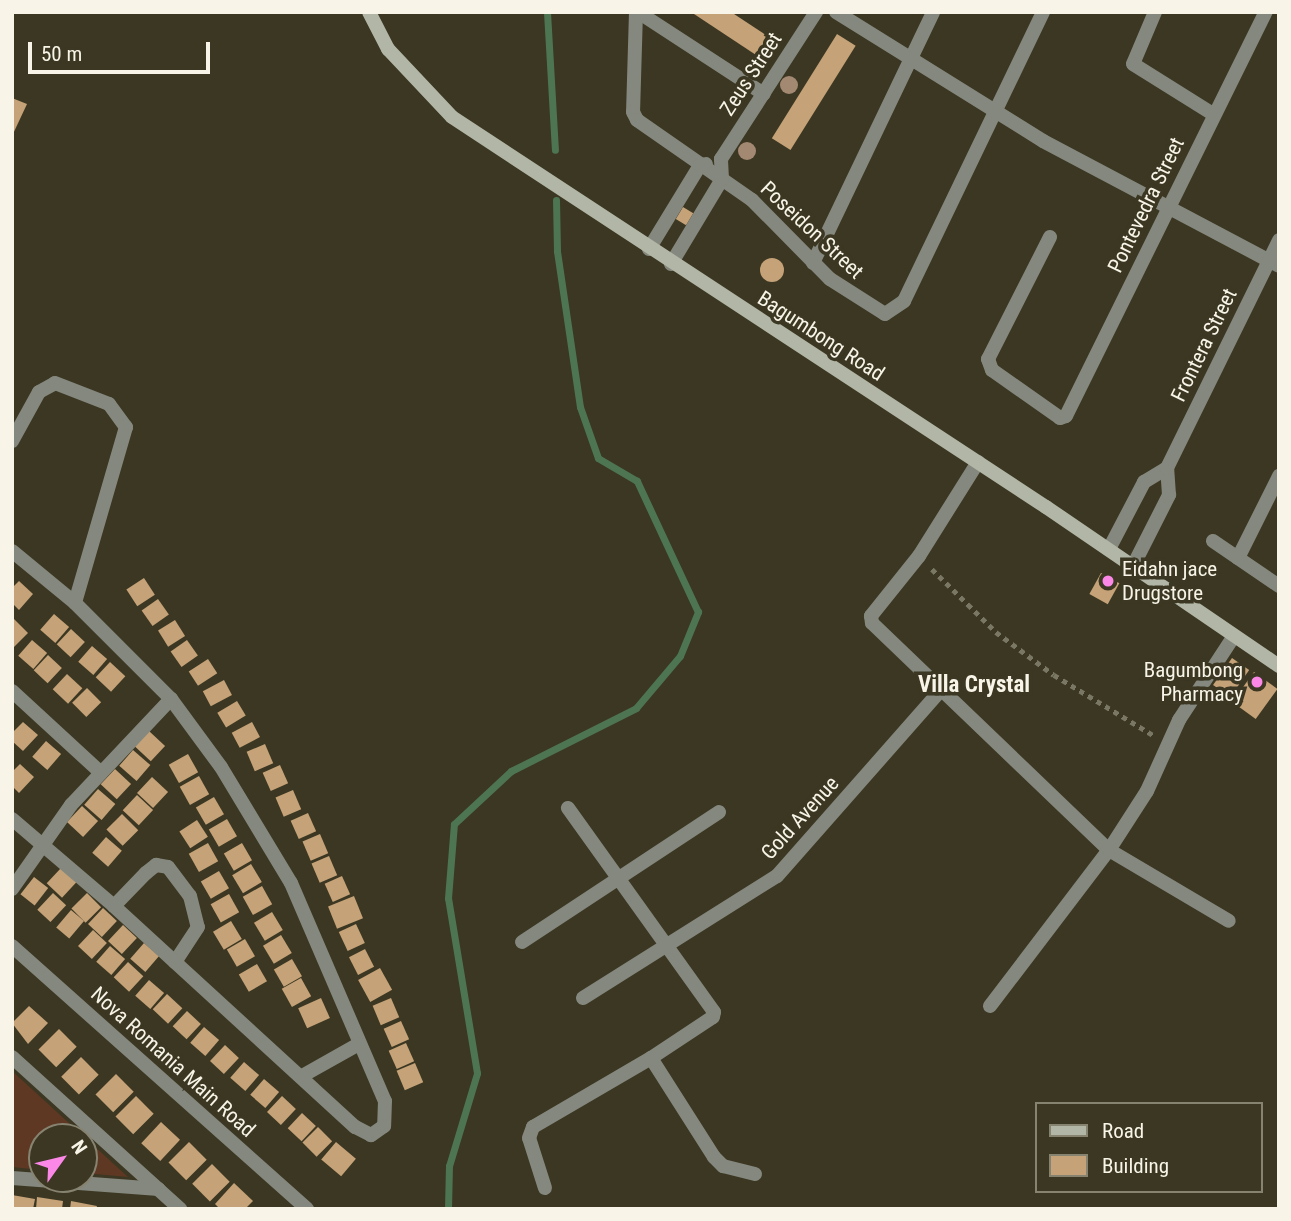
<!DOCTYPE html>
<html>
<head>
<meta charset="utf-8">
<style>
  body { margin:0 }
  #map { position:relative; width:1291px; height:1221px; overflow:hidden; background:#3b3722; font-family:"Roboto Condensed",sans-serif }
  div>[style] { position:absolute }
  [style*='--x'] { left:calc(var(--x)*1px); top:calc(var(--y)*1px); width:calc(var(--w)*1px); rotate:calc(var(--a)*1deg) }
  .green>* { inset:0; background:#5f3823 }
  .stream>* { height:7px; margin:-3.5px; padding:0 3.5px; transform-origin:3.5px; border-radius:3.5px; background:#4e7551 }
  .building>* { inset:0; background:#c5a277; transform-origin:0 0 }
  .round { border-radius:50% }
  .path>* { height:4.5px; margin-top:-2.25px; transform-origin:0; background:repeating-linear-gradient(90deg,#7a7764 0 5px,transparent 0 10px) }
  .lane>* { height:14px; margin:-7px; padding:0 7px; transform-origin:7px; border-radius:7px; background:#85887e }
  .street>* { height:14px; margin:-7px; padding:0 7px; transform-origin:7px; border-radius:7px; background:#85887e }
  .secondary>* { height:14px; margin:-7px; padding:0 7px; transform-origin:7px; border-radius:7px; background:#b1b6a6 }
  .trees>* { width:18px; height:18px; margin:-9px; border-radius:50%; background:#a38872 }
  .dots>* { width:19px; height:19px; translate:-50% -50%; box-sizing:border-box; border:4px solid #3b3722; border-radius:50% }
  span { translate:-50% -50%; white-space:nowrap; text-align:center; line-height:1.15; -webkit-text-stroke:7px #3b3722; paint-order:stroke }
  .street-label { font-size:21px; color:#f8f5e8 }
  .poi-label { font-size:21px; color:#f8f5e8 }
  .left { translate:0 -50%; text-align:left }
  .right { translate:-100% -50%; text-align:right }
  .neighbourhood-label { font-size:23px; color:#f8f5e8; font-weight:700 }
  .frame { position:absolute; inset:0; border:14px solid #f8f5e8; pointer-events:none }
  .legend { position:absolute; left:1035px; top:1102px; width:228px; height:91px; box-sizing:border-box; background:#3b3722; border:2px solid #878371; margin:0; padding:9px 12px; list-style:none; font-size:21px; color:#f8f5e8 }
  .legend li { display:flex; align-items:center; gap:14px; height:35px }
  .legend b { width:35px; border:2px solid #878371 }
  .north { position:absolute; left:28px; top:1123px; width:70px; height:70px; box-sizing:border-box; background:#3b3722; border:2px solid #878371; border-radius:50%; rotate:56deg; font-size:19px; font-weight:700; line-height:28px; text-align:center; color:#f8f5e8 }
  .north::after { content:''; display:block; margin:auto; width:24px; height:32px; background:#fb87e6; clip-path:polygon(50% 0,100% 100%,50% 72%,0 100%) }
  .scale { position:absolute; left:28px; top:42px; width:182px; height:32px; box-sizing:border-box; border:4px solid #f8f5e8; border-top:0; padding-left:9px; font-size:21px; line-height:24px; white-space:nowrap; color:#f8f5e8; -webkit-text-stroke:5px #3b3722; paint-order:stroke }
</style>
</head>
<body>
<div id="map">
  <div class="green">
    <i style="clip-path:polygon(12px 1071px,128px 1177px,84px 1173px,84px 1137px,42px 1137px,42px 1170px,12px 1167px)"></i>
  </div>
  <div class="stream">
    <i style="--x:547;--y:12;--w:138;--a:86.7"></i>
    <i style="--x:448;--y:1209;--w:43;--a:-88.7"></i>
    <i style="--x:449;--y:1166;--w:97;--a:-73.2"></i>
    <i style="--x:477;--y:1073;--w:177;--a:-99.4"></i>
    <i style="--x:448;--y:898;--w:74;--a:-85.4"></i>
    <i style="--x:454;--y:824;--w:78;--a:-42.9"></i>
    <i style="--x:511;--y:771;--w:140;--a:-26.7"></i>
    <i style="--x:636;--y:708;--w:68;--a:-49.8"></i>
    <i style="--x:680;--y:656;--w:48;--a:-67.8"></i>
    <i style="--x:698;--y:612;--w:145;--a:-115"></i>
    <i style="--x:637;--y:481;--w:45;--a:-149.5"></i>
    <i style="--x:598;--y:458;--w:54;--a:-109.4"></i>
    <i style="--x:580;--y:407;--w:158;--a:-98.4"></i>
    <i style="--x:557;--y:251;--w:51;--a:-91.1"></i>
  </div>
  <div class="building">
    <i style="clip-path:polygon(691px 12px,731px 12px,769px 37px,756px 55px)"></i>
    <i style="left:837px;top:34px;width:22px;height:123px;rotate:32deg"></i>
    <i style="clip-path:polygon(12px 98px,27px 104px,12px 136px)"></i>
    <i style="left:683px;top:207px;width:12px;height:14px;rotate:31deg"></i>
    <i class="round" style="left:760px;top:258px;width:24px;height:24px"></i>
    <i style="left:1101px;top:573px;width:21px;height:24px;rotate:29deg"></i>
    <i style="left:144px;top:578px;width:20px;height:21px;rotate:57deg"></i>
    <i style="clip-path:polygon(19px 581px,33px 594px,19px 610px,12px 603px,12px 588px)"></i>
    <i style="left:158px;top:599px;width:19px;height:20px;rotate:55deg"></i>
    <i style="left:54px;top:614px;width:20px;height:21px;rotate:41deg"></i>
    <i style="clip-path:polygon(14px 619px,28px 633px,12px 649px,12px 621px)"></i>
    <i style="left:175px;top:620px;width:19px;height:20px;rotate:58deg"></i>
    <i style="left:71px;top:629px;width:19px;height:21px;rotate:43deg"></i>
    <i style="left:32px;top:640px;width:20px;height:21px;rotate:41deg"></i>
    <i style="left:187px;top:640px;width:19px;height:20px;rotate:55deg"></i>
    <i style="left:92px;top:646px;width:20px;height:21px;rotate:41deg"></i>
    <i style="left:48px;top:655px;width:19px;height:21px;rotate:43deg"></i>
    <i style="left:1232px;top:658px;width:21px;height:33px;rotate:35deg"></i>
    <i style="left:208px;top:659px;width:17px;height:23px;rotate:57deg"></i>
    <i style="left:110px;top:662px;width:21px;height:21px;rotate:43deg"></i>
    <i style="left:1254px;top:672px;width:29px;height:37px;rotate:36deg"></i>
    <i style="left:67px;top:674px;width:21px;height:21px;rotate:43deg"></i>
    <i style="left:224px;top:680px;width:17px;height:24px;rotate:62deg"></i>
    <i style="left:87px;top:688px;width:20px;height:21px;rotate:45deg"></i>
    <i style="left:237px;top:701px;width:17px;height:23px;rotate:59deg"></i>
    <i style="clip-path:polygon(23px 722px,38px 735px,23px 751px,12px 741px,12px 733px)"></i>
    <i style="left:252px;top:722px;width:17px;height:23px;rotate:62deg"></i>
    <i style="left:149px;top:731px;width:22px;height:21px;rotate:43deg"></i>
    <i style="left:46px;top:741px;width:20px;height:21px;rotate:41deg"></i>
    <i style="left:265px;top:744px;width:21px;height:20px;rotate:67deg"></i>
    <i style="left:133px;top:750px;width:23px;height:21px;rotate:41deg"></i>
    <i style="left:188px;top:754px;width:21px;height:22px;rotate:61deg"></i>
    <i style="clip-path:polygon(20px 764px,34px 777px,19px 793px,12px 786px,12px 772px)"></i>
    <i style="left:280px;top:765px;width:20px;height:19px;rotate:66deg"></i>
    <i style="left:115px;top:769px;width:22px;height:21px;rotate:43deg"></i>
    <i style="left:199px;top:776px;width:21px;height:22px;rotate:61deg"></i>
    <i style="left:152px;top:777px;width:22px;height:22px;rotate:43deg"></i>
    <i style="left:98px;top:789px;width:23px;height:21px;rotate:41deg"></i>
    <i style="left:293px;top:790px;width:21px;height:19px;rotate:67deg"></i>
    <i style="left:137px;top:795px;width:22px;height:21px;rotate:43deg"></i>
    <i style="left:214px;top:797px;width:20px;height:21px;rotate:60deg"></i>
    <i style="left:82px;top:806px;width:22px;height:22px;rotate:43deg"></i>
    <i style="left:308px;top:813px;width:20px;height:19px;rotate:66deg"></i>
    <i style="left:122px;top:814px;width:23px;height:22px;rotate:45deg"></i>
    <i style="left:227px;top:819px;width:20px;height:21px;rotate:60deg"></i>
    <i style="left:197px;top:820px;width:20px;height:21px;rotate:57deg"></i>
    <i style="left:320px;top:834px;width:21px;height:19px;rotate:67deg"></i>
    <i style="left:106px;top:837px;width:21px;height:21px;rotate:41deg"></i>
    <i style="left:208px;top:843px;width:21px;height:22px;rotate:61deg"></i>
    <i style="left:242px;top:843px;width:20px;height:21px;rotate:60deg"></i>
    <i style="left:329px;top:856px;width:21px;height:19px;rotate:67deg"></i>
    <i style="left:251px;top:864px;width:21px;height:22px;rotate:59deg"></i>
    <i style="left:61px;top:868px;width:21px;height:21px;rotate:43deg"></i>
    <i style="left:219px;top:871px;width:20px;height:21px;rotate:60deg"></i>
    <i style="left:342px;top:876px;width:20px;height:19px;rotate:66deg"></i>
    <i style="left:34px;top:877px;width:18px;height:22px;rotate:38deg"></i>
    <i style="left:262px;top:886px;width:21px;height:22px;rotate:61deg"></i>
    <i style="left:53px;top:893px;width:18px;height:23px;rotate:43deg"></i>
    <i style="left:87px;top:893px;width:20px;height:22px;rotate:45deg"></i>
    <i style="left:229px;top:894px;width:21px;height:21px;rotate:61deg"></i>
    <i style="left:354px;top:896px;width:24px;height:28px;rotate:68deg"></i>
    <i style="left:103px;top:908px;width:19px;height:22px;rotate:43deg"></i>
    <i style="left:71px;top:910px;width:17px;height:23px;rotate:40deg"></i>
    <i style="left:272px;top:912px;width:21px;height:21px;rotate:59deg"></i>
    <i style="left:231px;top:921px;width:21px;height:21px;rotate:59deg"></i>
    <i style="left:356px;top:924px;width:21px;height:19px;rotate:65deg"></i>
    <i style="left:123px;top:925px;width:19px;height:22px;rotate:43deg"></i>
    <i style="left:93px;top:930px;width:19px;height:22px;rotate:43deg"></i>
    <i style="left:281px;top:935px;width:21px;height:21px;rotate:59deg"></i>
    <i style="left:245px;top:939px;width:20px;height:21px;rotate:60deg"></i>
    <i style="left:144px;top:943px;width:20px;height:21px;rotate:41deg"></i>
    <i style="left:110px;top:946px;width:20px;height:21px;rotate:41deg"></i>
    <i style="left:365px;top:949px;width:20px;height:18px;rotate:63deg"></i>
    <i style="left:292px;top:959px;width:20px;height:21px;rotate:60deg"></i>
    <i style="left:128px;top:962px;width:21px;height:21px;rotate:43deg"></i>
    <i style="left:257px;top:964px;width:20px;height:21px;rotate:60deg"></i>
    <i style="left:380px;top:968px;width:25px;height:25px;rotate:61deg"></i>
    <i style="left:301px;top:978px;width:21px;height:22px;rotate:61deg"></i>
    <i style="left:149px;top:980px;width:20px;height:21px;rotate:41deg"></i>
    <i style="left:167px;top:994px;width:21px;height:21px;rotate:43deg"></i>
    <i style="left:321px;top:998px;width:22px;height:25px;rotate:66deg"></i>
    <i style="left:391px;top:998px;width:21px;height:20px;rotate:67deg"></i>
    <i style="clip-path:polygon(29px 1006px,48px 1023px,28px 1044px,12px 1023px)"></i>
    <i style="left:187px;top:1011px;width:19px;height:21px;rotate:43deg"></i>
    <i style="left:401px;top:1021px;width:20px;height:19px;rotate:66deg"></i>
    <i style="left:204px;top:1027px;width:20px;height:21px;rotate:41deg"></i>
    <i style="left:59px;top:1029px;width:25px;height:29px;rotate:45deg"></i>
    <i style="left:406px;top:1043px;width:20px;height:19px;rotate:66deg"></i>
    <i style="left:225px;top:1045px;width:19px;height:22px;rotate:43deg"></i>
    <i style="left:81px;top:1057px;width:25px;height:28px;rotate:45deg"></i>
    <i style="left:244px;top:1062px;width:20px;height:21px;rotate:41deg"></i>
    <i style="left:415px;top:1063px;width:21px;height:20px;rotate:67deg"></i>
    <i style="left:116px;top:1074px;width:25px;height:29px;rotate:45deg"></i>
    <i style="left:264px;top:1079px;width:20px;height:21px;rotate:41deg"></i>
    <i style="left:136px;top:1096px;width:25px;height:29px;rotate:45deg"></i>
    <i style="left:282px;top:1096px;width:19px;height:22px;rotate:43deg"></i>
    <i style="left:302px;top:1113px;width:19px;height:21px;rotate:43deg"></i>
    <i style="left:161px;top:1122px;width:26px;height:29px;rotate:43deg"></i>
    <i style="left:318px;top:1127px;width:20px;height:22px;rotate:45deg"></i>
    <i style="left:189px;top:1142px;width:25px;height:29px;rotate:45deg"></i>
    <i style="left:336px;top:1142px;width:26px;height:23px;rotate:40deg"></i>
    <i style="left:212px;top:1164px;width:25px;height:28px;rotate:45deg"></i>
    <i style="clip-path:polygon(234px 1183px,253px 1201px,245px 1209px,220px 1209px,215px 1204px)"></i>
    <i style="clip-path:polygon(12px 1195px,35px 1199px,33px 1209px,12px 1209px)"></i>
    <i style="clip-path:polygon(37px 1197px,63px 1201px,62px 1209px,36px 1209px)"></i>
    <i style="clip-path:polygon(71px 1201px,97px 1206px,96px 1209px,70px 1209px)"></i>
  </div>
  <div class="path">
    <i style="--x:932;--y:569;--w:90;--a:44.5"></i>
    <i style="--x:996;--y:632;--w:72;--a:36.6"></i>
    <i style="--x:1054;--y:675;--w:116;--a:31.2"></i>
  </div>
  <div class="lane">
    <i style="--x:114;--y:906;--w:46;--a:-45.9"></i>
    <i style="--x:146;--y:873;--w:13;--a:-39"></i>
    <i style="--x:156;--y:865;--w:12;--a:9"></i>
    <i style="--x:168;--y:867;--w:36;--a:53"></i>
    <i style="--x:190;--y:896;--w:32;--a:76"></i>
    <i style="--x:198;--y:927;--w:42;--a:123.3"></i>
  </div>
  <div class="street">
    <i style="--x:636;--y:12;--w:100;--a:91.7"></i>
    <i style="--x:633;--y:112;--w:9;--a:63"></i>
    <i style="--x:637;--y:120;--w:140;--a:34.8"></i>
    <i style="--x:752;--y:200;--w:111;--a:45.4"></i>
    <i style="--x:830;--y:279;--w:65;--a:32.5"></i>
    <i style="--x:885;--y:314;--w:23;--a:-34"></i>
    <i style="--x:904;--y:301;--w:321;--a:-64.3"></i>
    <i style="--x:638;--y:12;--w:150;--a:33.1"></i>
    <i style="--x:836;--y:12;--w:244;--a:31.9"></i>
    <i style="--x:1043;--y:141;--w:267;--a:27.9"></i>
    <i style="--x:1155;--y:12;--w:56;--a:112.9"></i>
    <i style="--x:1133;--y:64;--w:94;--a:32"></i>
    <i style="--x:1050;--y:237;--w:137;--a:116.9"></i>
    <i style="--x:988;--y:359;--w:12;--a:70"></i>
    <i style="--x:992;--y:370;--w:83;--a:35.2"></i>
    <i style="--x:1060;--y:418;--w:6;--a:-18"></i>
    <i style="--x:1066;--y:416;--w:451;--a:-63.7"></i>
    <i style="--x:649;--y:249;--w:98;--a:-58.7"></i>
    <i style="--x:700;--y:165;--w:6;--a:-9"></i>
    <i style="--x:813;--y:263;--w:278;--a:-64.4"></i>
    <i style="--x:671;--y:264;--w:99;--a:-59"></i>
    <i style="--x:722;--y:179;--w:20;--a:-93"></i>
    <i style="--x:721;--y:159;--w:175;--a:-57.1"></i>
    <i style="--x:12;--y:441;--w:56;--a:-61.1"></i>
    <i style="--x:39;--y:392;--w:18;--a:-29"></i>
    <i style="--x:55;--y:383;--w:58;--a:21.3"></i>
    <i style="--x:109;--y:404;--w:29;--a:54"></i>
    <i style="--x:126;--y:427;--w:183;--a:106.2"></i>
    <i style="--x:978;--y:462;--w:111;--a:122.1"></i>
    <i style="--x:919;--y:556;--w:77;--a:128.7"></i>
    <i style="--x:871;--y:616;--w:7;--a:82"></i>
    <i style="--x:872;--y:623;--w:328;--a:43.8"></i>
    <i style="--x:1109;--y:850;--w:139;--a:30.6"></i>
    <i style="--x:1213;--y:541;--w:80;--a:34.3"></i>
    <i style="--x:1109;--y:549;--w:76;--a:-62.4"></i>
    <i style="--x:1144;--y:482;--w:27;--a:-31"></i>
    <i style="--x:12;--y:551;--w:82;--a:39.5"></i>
    <i style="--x:75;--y:603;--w:136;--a:45"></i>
    <i style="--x:171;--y:699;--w:84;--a:53.7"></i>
    <i style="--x:221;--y:767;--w:135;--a:58.9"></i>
    <i style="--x:291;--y:883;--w:237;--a:66.7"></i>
    <i style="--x:385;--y:1101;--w:25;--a:92"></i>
    <i style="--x:384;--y:1126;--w:16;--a:145"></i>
    <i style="--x:371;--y:1135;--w:18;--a:-153"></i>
    <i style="--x:355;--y:1127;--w:327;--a:-137.5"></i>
    <i style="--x:114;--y:906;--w:134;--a:-139.5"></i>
    <i style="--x:1238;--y:558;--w:92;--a:-63.4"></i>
    <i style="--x:1133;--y:566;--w:80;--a:-63.1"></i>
    <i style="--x:1169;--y:495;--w:27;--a:-94"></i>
    <i style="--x:1167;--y:468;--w:254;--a:-63.8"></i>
    <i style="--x:12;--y:691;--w:118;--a:42.6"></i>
    <i style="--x:12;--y:889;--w:103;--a:-54.9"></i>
    <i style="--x:71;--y:805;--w:146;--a:-46.7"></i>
    <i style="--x:522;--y:942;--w:236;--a:-33.4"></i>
    <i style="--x:12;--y:946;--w:395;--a:41.7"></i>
    <i style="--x:583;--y:998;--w:229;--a:-32.2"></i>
    <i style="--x:777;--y:876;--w:245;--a:-48.6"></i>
    <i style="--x:990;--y:1006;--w:196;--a:-52.7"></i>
    <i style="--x:1109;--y:850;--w:70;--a:-57.2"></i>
    <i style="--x:1147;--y:791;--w:78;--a:-65.7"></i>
    <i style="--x:1179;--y:720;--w:100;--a:-56.8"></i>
    <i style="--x:12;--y:1057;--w:227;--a:42.1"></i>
    <i style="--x:651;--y:1058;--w:117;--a:57.5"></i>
    <i style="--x:714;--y:1157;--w:13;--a:45"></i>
    <i style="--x:723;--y:1166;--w:33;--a:14"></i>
    <i style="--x:302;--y:1076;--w:65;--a:-29.3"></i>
    <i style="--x:12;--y:1178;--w:147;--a:4.3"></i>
    <i style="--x:545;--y:1188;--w:52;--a:-107.7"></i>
    <i style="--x:529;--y:1138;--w:12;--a:-70"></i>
    <i style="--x:533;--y:1127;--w:137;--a:-30.3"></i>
    <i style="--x:651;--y:1058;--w:74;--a:-33.5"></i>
    <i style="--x:713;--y:1017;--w:5;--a:-79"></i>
    <i style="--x:714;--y:1012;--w:251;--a:-125.6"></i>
  </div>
  <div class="secondary">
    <i style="--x:369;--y:12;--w:42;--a:62.8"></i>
    <i style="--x:388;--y:49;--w:93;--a:46.7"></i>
    <i style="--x:452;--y:117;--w:711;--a:33.29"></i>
    <i style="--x:1046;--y:507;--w:282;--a:34.3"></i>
  </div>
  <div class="trees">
    <i style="left:789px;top:85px"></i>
    <i style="left:747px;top:151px"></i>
  </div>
  <div class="dots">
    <i style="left:1108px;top:581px;background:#fb87e6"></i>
    <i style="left:1257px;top:682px;background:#fb87e6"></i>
  </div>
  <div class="street-label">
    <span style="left:751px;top:74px;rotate:-57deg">Zeus Street</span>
    <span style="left:1146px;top:205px;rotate:-64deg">Pontevedra Street</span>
    <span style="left:812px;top:230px;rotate:43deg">Poseidon Street</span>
    <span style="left:821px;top:336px;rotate:33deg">Bagumbong Road</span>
    <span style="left:1204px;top:345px;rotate:-64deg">Frontera Street</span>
    <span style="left:800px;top:818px;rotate:-48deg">Gold Avenue</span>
    <span style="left:173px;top:1062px;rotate:42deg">Nova Romania Main Road</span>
  </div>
  <div class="poi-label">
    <span class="left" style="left:1122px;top:581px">Eidahn jace<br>Drugstore</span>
    <span class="right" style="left:1243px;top:682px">Bagumbong<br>Pharmacy</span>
  </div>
  <div class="neighbourhood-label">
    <span style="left:974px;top:685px">Villa Crystal</span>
  </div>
  <div class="frame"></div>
  <ul class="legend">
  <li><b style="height:9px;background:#b1b6a6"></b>Road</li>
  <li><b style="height:19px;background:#c5a277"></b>Building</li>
  </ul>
  <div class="north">N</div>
  <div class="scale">50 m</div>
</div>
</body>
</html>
